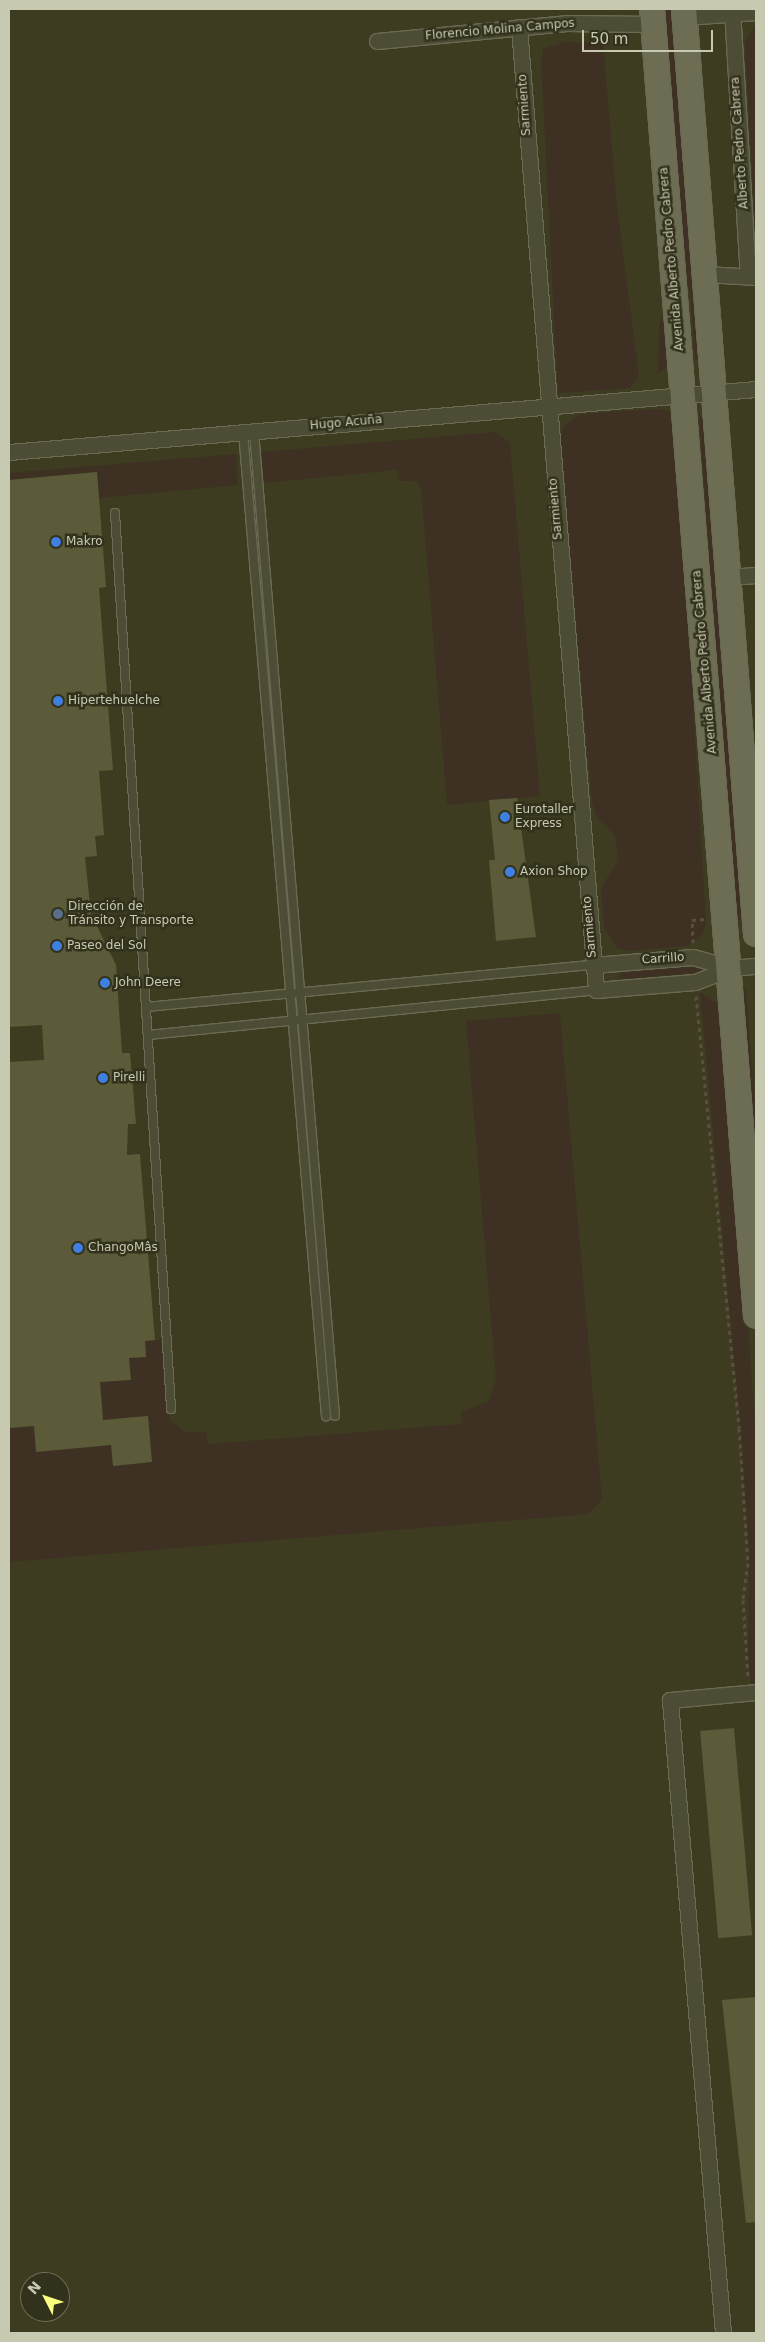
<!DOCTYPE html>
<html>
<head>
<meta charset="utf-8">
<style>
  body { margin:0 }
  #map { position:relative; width:765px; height:2342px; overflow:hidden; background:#3d3c21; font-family:"DejaVu Sans",sans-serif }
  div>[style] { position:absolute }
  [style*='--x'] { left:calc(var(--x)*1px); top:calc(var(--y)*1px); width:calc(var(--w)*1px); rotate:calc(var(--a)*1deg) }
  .green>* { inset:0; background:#3e3123 }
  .building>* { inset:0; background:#5b5b3a; transform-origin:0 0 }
  .path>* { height:3px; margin-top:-1.5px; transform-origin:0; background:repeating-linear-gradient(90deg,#5b4e41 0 4px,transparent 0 8px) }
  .roads { filter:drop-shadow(1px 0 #6b6b54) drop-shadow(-1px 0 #6b6b54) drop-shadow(0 1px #6b6b54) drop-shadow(0 -1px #6b6b54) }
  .service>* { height:8px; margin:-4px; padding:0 4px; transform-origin:4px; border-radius:4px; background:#4d4d35 }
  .minor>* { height:15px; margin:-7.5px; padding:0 7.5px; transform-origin:7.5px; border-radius:7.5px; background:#4d4d35 }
  .primary>* { height:24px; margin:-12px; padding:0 12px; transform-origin:12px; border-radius:12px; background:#6d6d53 }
  .dots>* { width:14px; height:14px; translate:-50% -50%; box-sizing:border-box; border:2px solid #32311b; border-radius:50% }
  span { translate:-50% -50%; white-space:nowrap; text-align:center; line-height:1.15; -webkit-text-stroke:5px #32311b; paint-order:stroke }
  .street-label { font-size:12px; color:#c8c9b1 }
  .poi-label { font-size:12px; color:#c8c9b1 }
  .left { translate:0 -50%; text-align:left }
  .frame { position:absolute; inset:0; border:10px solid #c8c9b1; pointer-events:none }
  .north { position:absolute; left:20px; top:2272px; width:50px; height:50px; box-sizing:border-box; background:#32311b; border:1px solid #6e6e57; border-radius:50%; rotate:311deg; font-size:14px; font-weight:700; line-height:20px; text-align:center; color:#c8c9b1 }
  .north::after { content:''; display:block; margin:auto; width:18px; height:22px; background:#fcfe81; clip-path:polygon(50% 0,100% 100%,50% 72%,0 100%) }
  .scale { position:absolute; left:582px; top:30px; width:131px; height:22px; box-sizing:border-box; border:2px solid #c8c9b1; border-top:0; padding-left:6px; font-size:15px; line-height:18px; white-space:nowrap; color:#c8c9b1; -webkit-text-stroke:4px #32311b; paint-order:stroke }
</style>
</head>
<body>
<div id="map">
  <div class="green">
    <i style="clip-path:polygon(659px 9px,674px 9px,701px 359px,695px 359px,690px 293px,678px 250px)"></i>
    <i style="clip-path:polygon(756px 25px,756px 248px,745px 42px)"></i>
    <i style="clip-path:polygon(565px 42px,603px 43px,617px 207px,639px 376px,630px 388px,558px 393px,541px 62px,543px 49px)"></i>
    <i style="clip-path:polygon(670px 299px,670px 365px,658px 374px,659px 324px)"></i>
    <i style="clip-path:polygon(657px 409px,668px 411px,676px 421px,706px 922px,703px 934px,688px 946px,630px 951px,617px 948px,604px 928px,601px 888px,618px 860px,615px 835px,597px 818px,592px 803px,560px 440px,563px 427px,580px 414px)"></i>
    <i style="clip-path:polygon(699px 415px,704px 418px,707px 482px,718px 521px,749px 919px,736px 921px)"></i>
    <i style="clip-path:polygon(496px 432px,510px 443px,540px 796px,447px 805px,421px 488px,415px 481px,399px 481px,397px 470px,264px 483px,261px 452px)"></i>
    <i style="clip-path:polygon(236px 454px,238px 485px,99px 498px,97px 472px,9px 480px,9px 473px)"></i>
    <i style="clip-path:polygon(696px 965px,702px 969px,697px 973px,623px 979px,619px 976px,623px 971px)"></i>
    <i style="clip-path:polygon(742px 989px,746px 989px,756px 1117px,756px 1169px)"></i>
    <i style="clip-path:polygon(700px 992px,716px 1003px,726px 1029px,756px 1436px,756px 1684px,751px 1684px,748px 1654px,749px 1559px,741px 1436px)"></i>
    <i style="clip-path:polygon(560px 1013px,602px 1500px,588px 1514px,9px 1562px,9px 1428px,34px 1426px,111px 1445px,113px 1466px,151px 1462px,148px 1416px,103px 1420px,100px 1382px,131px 1380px,129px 1358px,146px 1357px,145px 1341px,161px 1340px,170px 1420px,184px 1432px,206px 1432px,208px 1444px,462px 1424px,461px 1412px,489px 1401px,496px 1380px,466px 1021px)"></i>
  </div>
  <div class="building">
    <i style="clip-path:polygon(97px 472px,106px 587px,99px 588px,113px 770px,99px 771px,104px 835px,95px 836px,97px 856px,85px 857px,91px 914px,116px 965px,122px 1053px,130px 1053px,136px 1124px,128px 1124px,127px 1155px,140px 1154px,155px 1340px,145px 1341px,146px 1357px,129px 1358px,131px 1380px,100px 1382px,103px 1420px,148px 1416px,152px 1462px,113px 1466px,111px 1445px,36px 1452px,34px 1426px,9px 1428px,9px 1062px,44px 1060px,42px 1025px,9px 1027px,9px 480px)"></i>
    <i style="clip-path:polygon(517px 798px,536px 937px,496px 941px,489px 860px,495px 860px,489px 800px)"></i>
    <i style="left:734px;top:1728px;width:208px;height:34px;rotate:85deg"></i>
    <i style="clip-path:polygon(756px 1997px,756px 2222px,746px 2223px,722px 2000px)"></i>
  </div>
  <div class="path">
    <i style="--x:693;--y:943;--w:23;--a:-92"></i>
    <i style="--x:692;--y:920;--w:13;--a:-4"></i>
    <i style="--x:696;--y:996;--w:434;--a:84.3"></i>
    <i style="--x:739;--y:1428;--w:135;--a:86.2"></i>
    <i style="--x:748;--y:1563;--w:37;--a:98"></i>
    <i style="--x:743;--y:1600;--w:77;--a:86.3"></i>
  </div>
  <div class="roads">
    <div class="service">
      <i style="--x:254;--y:431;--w:988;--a:85.3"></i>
      <i style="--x:243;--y:432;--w:988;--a:85.18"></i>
      <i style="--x:115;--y:513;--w:898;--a:86.42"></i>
      <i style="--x:146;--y:1007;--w:449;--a:-5.4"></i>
      <i style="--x:148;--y:1035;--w:450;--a:-5.7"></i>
    </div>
    <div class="minor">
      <i style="--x:732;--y:9;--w:267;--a:86.6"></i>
      <i style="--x:684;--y:17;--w:72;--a:-4"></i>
      <i style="--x:519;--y:27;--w:966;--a:85.43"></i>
      <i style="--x:596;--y:990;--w:99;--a:-4.6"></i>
      <i style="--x:695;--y:982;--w:39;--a:-21"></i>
      <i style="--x:731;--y:968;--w:25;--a:-5"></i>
      <i style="--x:377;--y:41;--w:190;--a:-5.4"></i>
      <i style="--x:566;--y:23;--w:88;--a:0.7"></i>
      <i style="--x:705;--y:274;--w:51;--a:3.4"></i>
      <i style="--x:9;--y:452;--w:750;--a:-4.82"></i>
      <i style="--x:728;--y:577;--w:28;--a:-4"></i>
      <i style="--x:593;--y:965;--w:100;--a:-4.6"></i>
      <i style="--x:693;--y:957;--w:40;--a:16"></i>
      <i style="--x:723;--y:2333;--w:635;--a:-94.79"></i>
      <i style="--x:670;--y:1700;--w:86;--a:-5.3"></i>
    </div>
    <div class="primary">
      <i style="--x:652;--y:9;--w:1311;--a:85.45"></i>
      <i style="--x:684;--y:9;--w:928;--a:85.55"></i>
    </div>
  </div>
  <div class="dots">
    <i style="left:56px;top:542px;background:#3f7fe0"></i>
    <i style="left:58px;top:701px;background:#3f7fe0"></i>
    <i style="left:505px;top:817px;background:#3f7fe0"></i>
    <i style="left:510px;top:872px;background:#3f7fe0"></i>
    <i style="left:58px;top:914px;background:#5c6f8a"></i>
    <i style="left:57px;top:946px;background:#3f7fe0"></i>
    <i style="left:105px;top:983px;background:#3f7fe0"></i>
    <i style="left:103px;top:1078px;background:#3f7fe0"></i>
    <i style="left:78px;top:1248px;background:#3f7fe0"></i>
  </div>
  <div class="street-label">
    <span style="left:500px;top:30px;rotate:-5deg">Florencio Molina Campos</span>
    <span style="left:525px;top:105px;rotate:-94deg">Sarmiento</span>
    <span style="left:740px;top:143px;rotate:-94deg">Alberto Pedro Cabrera</span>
    <span style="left:672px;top:259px;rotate:-95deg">Avenida Alberto Pedro Cabrera</span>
    <span style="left:346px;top:423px;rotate:-5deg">Hugo Acuña</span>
    <span style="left:556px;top:509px;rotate:-95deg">Sarmiento</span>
    <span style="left:705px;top:662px;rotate:-95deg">Avenida Alberto Pedro Cabrera</span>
    <span style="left:590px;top:927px;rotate:-95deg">Sarmiento</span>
    <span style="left:663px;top:959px;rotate:-4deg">Carrillo</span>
  </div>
  <div class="poi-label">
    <span class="left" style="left:66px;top:542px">Makro</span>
    <span class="left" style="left:68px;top:701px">Hipertehuelche</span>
    <span class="left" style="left:515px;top:817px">Eurotaller<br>Express</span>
    <span class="left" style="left:520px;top:872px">Axion Shop</span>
    <span class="left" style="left:68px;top:914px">Dirección de<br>Tránsito y Transporte</span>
    <span class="left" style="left:67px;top:946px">Paseo del Sol</span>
    <span class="left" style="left:115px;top:983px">John Deere</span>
    <span class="left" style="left:113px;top:1078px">Pirelli</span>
    <span class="left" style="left:88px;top:1248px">ChangoMâs</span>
  </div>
  <div class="frame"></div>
  <div class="north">N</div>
  <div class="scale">50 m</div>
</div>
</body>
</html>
